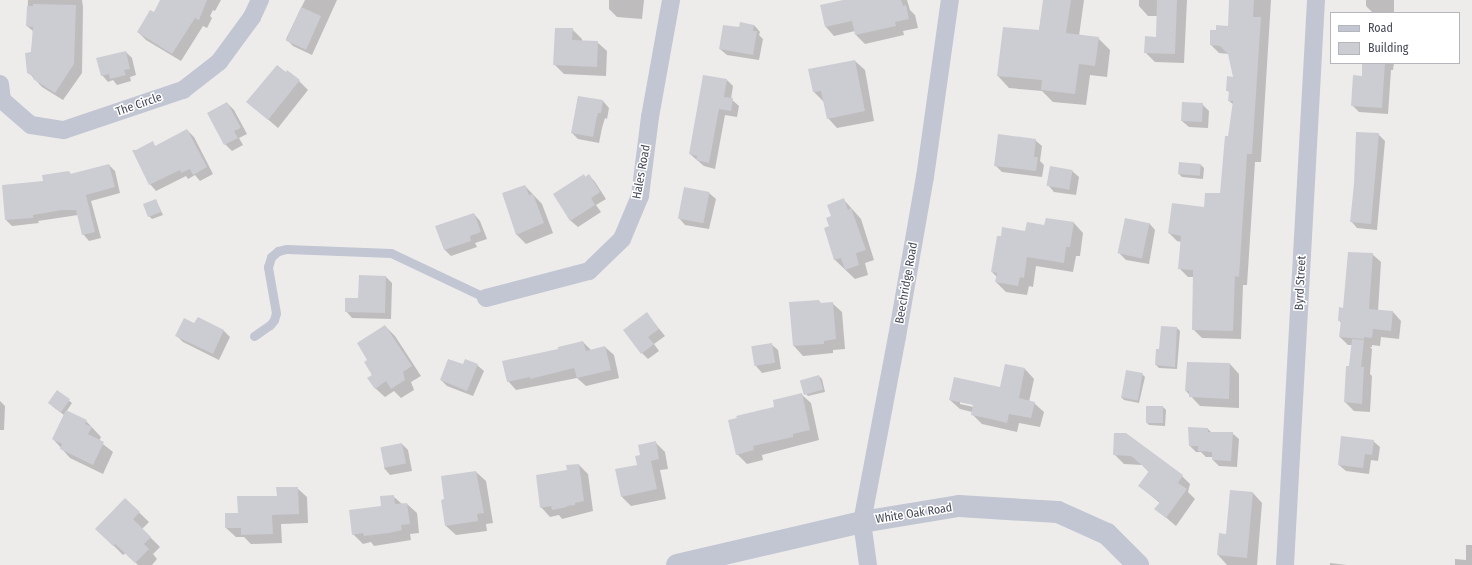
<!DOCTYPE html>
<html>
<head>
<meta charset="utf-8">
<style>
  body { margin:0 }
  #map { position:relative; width:1472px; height:565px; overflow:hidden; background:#eeeceb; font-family:"Fira Sans Condensed",sans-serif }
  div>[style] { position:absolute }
  .shadow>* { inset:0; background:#0003 }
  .building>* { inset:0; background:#ccccd3; transform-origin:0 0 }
  .service>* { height:9px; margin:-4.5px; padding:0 4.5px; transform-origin:4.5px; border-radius:4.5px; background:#c2c6d2 }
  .minor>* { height:18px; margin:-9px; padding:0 9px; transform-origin:9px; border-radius:9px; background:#c2c6d2 }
  .tertiary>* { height:22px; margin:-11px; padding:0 11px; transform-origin:11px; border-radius:11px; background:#c2c6d2 }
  span { translate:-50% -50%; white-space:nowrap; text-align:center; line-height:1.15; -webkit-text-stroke:3px #fff; paint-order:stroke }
  .street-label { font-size:12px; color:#454957 }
  .legend { position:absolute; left:1330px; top:12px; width:130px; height:52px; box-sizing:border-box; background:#fff; border:1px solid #b5b6bc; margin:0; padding:5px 7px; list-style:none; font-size:12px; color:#454957 }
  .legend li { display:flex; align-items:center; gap:8px; height:20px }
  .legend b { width:20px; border:1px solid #b5b6bc }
</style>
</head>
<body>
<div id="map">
  <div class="shadow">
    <div style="clip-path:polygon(28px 0,82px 0,83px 7px,82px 73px,63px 100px,42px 87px,28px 72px,34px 32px,27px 26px)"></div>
    <div style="clip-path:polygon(161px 0,221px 0,215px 11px,213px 10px,210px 16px,212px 18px,207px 28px,203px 26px,181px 61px,146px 40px,138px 32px,154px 14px)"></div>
    <div style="clip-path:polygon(305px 0,337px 0,312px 55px,293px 46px,286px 39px)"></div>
    <div style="clip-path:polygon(609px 0,644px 0,642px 19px,617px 17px,609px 9px)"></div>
    <div style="clip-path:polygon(846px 0,907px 0,910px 10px,915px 15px,918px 28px,903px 31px,904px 35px,865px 44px,856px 35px,855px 31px,834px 36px,826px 27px)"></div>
    <div style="clip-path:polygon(1044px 0,1084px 0,1079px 36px,1098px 38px,1110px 50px,1107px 77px,1090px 75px,1086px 105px,1053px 102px,1042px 91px,1009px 88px,998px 76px,1039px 31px)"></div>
    <div style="clip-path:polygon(1139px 0,1187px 0,1184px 63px,1155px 62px,1145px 52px,1157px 38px,1158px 16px,1148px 16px,1139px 6px)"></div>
    <div style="clip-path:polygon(1230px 0,1271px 0,1261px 162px,1255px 162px,1247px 285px,1243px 285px,1241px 339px,1202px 338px,1193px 329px,1194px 277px,1188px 277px,1179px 268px,1181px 242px,1177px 241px,1169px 233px,1205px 208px,1221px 195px,1234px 105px,1229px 101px,1230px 93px,1227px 90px,1234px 78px,1229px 54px,1219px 53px,1211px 45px,1229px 27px)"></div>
    <div style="clip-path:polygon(1366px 0,1394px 0,1394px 12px,1372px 12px,1366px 6px)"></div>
    <div style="clip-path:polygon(754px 25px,760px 32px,759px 35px,763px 39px,759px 60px,727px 55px,720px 49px,740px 29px)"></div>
    <div style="clip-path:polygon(572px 29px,582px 39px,582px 41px,597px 42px,607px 51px,606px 76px,564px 74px,554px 64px)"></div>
    <div style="clip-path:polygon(126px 52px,132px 58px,136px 75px,130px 77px,131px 81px,117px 85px,113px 80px,108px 82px,102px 75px)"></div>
    <div style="clip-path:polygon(855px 61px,865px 70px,874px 121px,837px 128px,828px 118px,824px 102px,814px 92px,810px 70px)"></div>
    <div style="clip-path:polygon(1363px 63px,1394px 63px,1393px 70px,1391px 70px,1388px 114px,1359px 112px,1352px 105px,1363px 77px)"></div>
    <div style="clip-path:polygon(286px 73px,299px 81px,308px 90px,278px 128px,248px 102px)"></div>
    <div style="clip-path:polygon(727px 80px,733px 86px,731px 99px,739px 106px,737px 117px,725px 115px,715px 169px,704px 166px,690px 154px)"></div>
    <div style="clip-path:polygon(578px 97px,603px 101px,609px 108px,607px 119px,605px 118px,602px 128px,599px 143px,578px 139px,572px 133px)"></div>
    <div style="clip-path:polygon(227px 103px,234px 110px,247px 134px,239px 138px,243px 145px,232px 151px,225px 144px,208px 113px)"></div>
    <div style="clip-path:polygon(1183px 103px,1202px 104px,1209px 111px,1208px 128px,1189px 127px,1182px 121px)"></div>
    <div style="clip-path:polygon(187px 130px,194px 137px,213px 174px,200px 181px,195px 175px,188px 179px,186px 176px,156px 191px,150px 184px,152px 143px,156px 147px)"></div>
    <div style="clip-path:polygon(1378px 134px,1385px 141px,1377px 230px,1357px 228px,1351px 221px)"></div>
    <div style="clip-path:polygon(1035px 140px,1042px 146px,1040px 161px,1044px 165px,1042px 177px,1002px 172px,995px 165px)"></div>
    <div style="clip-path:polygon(109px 165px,115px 171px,120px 193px,91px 201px,101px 238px,89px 241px,83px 234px,78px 215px,38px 221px,39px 223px,12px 226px,6px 220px,44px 182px,69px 172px,72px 175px)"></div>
    <div style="clip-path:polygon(1201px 165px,1204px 168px,1203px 179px,1182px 177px,1179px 174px)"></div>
    <div style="clip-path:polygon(1072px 171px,1079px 177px,1076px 195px,1054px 192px,1048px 185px)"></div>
    <div style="clip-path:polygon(584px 175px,586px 178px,589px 175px,595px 182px,606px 199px,596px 205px,601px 212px,578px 227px,571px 221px,554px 195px)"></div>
    <div style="clip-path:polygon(525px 186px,542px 204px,553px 233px,526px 244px,516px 234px)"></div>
    <div style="clip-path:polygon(709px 193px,716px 199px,709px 229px,685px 225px,679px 218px)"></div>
    <div style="clip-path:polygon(156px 200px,163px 215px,152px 219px,149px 216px)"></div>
    <div style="clip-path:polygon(844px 200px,861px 219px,874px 260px,865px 263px,868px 275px,855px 279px,834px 259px,830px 227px)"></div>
    <div style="clip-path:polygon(474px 214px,480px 221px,487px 239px,475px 243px,477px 247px,451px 256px,444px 249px)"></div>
    <div style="clip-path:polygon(1046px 219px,1074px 223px,1083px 233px,1080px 256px,1076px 256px,1073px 272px,1036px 266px,1033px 287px,1029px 286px,1027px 295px,1006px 292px,996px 282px,997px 277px,992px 272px,1026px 232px,1045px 226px)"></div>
    <div style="clip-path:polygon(1149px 223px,1155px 230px,1149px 264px,1126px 260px,1120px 254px)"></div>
    <div style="clip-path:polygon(1372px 254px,1381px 262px,1378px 311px,1393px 312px,1401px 321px,1399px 339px,1381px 337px,1380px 346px,1372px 345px,1372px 347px,1370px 347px,1372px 349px,1370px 374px,1372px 376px,1370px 412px,1354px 411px,1345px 402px,1352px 345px,1348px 345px,1340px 337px,1341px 323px,1339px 320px)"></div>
    <div style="clip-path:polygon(386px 277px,392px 283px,391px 319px,352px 318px,346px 311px)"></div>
    <div style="clip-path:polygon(819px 301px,822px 304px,832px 303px,842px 312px,845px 349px,833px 350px,833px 353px,803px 356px,794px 346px,790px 303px)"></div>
    <div style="clip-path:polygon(647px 314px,665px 336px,654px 344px,659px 351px,648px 359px,642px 353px)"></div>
    <div style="clip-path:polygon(198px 318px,224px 331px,230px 337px,219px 360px,183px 342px,177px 336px,195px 325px)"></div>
    <div style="clip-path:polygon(385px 326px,395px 336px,421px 376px,411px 382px,414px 390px,401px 398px,394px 391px,385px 397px,375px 388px,368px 360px)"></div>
    <div style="clip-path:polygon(1177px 328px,1180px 331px,1177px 369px,1159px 368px,1156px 365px,1160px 350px)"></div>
    <div style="clip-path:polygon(583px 342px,591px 350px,605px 347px,614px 355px,619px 378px,586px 386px,577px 378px,516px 390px,508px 381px,559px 349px)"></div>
    <div style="clip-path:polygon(771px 344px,778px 350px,781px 369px,762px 373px,756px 366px)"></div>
    <div style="clip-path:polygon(1230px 364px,1239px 374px,1239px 408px,1200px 406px,1186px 391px)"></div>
    <div style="clip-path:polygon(477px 365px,484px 371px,473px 396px,447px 386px,441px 380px,463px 366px)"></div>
    <div style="clip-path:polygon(evenodd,1025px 369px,1034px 379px,1029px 402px,1034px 403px,1044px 412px,1040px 427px,1019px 423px,1017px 432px,982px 424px,972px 414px,972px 412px,960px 409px,950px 400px,1001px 388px,1025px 369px,960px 401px,978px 406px,978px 408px,960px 404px,960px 401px)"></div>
    <div style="clip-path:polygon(1142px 374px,1145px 377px,1139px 403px,1124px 400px,1121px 397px)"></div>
    <div style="clip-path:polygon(819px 376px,822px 379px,825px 392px,808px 396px,805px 393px)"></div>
    <div style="clip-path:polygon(57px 391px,72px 403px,66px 412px,86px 421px,101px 437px,99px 441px,113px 452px,103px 474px,70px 458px,53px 439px,64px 415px,52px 406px)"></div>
    <div style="clip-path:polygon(801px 394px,811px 403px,819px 440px,762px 455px,763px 460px,747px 464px,737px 454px,776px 407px)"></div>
    <div style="clip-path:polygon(0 401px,5px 406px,4px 430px,0 430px)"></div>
    <div style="clip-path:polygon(1163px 407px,1166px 410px,1165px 426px,1149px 425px,1146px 422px)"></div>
    <div style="clip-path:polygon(1208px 429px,1212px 433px,1232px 433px,1239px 439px,1237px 467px,1219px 466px,1213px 460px,1213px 457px,1206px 457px,1201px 452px,1196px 452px,1190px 446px)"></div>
    <div style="clip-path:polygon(1115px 434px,1180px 474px,1190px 484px,1188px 492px,1195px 499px,1176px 526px,1156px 509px,1160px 503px,1139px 486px,1149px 472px,1142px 465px,1124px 464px,1114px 454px)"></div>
    <div style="clip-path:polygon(1373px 441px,1380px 447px,1378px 461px,1371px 460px,1369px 474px,1346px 471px,1339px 465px)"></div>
    <div style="clip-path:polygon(655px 442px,665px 452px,668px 469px,660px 470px,666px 499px,631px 506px,622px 497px,638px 466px,641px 456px)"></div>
    <div style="clip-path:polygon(402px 444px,408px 450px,412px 471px,390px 475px,384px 468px)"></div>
    <div style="clip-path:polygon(579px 465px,588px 474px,593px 511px,562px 519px,559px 515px,550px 517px,541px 507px,568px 471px)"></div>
    <div style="clip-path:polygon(476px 472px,486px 481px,493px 523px,486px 524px,487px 531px,456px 535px,446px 526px,445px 500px)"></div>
    <div style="clip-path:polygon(297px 488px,307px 497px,308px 523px,281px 524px,282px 543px,251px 544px,244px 537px,236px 537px,226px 528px,239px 514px)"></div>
    <div style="clip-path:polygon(1253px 493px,1262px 503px,1257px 565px,1227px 565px,1218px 555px,1220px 535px,1227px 535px)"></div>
    <div style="clip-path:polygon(393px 496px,402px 504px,407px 504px,417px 513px,419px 533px,410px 534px,411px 540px,399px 542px,374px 546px,371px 542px,363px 544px,353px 534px)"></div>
    <div style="clip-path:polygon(125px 499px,149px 522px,142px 529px,160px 547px,153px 554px,157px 559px,152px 565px,138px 565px,126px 553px,123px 555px,97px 529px)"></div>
    <div style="clip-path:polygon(1466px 545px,1472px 545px,1472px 565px,1455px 565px,1455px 559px,1466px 560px)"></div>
    <div style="clip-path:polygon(1330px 563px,1347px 565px,1330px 565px)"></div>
  </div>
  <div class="building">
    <div style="clip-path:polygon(160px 0,207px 0,199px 20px,195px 18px,172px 54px,137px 32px,150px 10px,154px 12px)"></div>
    <div style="clip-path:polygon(843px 0,901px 0,903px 6px,906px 5px,909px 19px,895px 22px,896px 26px,855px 35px,852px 21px,825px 27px,820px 5px)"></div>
    <div style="clip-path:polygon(1043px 0,1071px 0,1066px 33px,1099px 37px,1095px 66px,1079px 64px,1075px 94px,1041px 90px,1042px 80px,997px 76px,1003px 27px,1039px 30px)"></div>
    <div style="clip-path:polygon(1157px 0,1177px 0,1175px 54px,1144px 53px,1145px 36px,1156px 37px)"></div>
    <div style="clip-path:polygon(1229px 0,1254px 0,1253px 17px,1261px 17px,1252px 154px,1247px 154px,1239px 277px,1235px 276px,1233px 331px,1192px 330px,1193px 270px,1178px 269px,1181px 236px,1168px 233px,1172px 203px,1204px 207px,1205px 193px,1220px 193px,1225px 136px,1228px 136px,1233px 101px,1228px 101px,1229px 91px,1226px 91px,1227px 76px,1233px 77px,1228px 54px,1220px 46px,1210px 45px,1210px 30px,1216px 30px,1216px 25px,1228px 26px)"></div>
    <div style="clip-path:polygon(33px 4px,76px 5px,74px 64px,55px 93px,33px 79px,34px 77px,27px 73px,25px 53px,31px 52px,33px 27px,26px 26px,27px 6px,33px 6px)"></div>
    <div style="left:301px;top:7px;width:22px;height:37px;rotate:24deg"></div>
    <div style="clip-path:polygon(740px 22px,754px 25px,753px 31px,757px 31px,753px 55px,719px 49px,723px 25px,739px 27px)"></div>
    <div style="clip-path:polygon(555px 28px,573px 28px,572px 40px,598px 41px,597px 67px,553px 65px)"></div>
    <div style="clip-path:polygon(126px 51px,130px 69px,124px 70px,126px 75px,110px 79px,109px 74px,101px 76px,96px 58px)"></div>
    <div style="clip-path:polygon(855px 60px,865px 111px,827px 119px,821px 91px,813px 92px,808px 69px)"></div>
    <div style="clip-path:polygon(1362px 63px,1385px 63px,1382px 108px,1351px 106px,1353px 75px,1362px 76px)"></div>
    <div style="clip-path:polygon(277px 65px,286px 72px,287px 70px,300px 80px,268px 120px,246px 102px)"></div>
    <div style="clip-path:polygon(703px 75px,727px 79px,724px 97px,733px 98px,731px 111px,719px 109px,709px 163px,696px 160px,697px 156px,689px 154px)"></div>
    <div style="clip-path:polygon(578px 96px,603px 100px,601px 113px,598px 113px,596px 121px,593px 137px,571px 133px)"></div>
    <div style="clip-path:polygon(227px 102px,241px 128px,234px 131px,238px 138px,224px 145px,207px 113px)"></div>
    <div style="left:1182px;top:102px;width:21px;height:19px;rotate:3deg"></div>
    <div style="clip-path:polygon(187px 129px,207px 167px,193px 175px,190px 169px,181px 173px,180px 170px,149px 185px,132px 150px,136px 150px,153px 141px,155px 146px)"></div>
    <div style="clip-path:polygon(1356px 132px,1379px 133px,1371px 224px,1350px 222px,1354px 184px)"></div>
    <div style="clip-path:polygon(998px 134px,1036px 139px,1034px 157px,1038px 157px,1036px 171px,994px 166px)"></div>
    <div style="left:1179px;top:162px;width:22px;height:12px;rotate:5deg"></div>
    <div style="clip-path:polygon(109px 164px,115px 187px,86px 195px,95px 232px,82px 235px,76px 210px,62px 210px,33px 215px,33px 218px,5px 220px,2px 185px,43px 181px,42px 175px,69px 171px,70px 174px)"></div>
    <div style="left:1050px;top:166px;width:23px;height:20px;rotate:10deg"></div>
    <div style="clip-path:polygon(584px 174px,585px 177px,589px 174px,600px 192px,591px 198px,595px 205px,570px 221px,553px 194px)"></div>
    <div style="clip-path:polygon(525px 185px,529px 195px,533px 194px,544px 223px,516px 235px,502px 193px)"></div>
    <div style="left:684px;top:187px;width:26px;height:32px;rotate:11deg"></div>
    <div style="clip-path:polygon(844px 198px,848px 210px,851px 208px,866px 250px,856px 253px,859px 265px,845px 270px,841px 258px,834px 260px,824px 228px,829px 226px,826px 218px,831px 216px,827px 205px)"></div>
    <div style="left:156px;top:199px;width:14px;height:14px;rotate:69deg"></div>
    <div style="clip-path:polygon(474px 213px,481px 232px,470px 236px,471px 241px,444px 250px,435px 226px)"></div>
    <div style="clip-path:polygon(1046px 218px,1074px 222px,1070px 247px,1066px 247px,1064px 263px,1027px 257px,1024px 278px,1020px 277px,1018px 286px,995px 282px,997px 273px,991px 272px,997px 236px,1001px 236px,1002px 227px,1025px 231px,1027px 222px,1044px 225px)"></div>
    <div style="left:1125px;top:218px;width:25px;height:36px;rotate:12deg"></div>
    <div style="clip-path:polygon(1348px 252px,1373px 253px,1369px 309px,1393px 311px,1391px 331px,1373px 329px,1372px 338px,1364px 337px,1364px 339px,1339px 337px,1341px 321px,1338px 321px,1339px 307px,1343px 308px)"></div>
    <div style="clip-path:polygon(359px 275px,386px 276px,385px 313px,345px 312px,345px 298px,358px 298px)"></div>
    <div style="clip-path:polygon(819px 300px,820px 303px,833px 302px,836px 339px,824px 341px,824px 344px,793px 346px,789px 302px)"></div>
    <div style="clip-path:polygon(647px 312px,659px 329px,648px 337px,654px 344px,641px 354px,623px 330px)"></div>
    <div style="clip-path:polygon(198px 317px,224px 330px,213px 354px,175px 336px,184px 318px,194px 323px)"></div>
    <div style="clip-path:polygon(385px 325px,412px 366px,403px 372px,405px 380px,391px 389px,386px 381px,375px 389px,367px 378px,372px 375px,364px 362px,367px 360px,357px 343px)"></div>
    <div style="clip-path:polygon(1161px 326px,1177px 327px,1175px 367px,1155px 365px,1156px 349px,1159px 349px)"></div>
    <div style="clip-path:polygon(1352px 339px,1364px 340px,1361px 367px,1364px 367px,1362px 404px,1344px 402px,1346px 366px,1349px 366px)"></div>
    <div style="clip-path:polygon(583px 341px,586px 351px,605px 346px,611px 370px,577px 378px,574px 368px,530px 379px,530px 377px,507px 382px,502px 361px,558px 349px,558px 347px)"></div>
    <div style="left:772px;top:343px;width:20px;height:21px;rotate:81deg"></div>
    <div style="clip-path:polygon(448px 359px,463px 364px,465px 359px,478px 364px,467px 391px,440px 380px)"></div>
    <div style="clip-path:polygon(1187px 362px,1230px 363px,1229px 399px,1189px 397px,1189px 391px,1185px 391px)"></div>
    <div style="clip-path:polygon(1005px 364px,1025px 368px,1019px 398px,1035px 402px,1031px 418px,1009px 414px,1007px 423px,991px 419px,971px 415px,973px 405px,949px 400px,954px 377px,1000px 387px)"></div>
    <div style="left:1126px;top:370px;width:17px;height:28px;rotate:10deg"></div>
    <div style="left:819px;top:375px;width:15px;height:20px;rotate:74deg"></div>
    <div style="left:57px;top:390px;width:16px;height:16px;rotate:35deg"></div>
    <div style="clip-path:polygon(802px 393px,810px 430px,793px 434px,793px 437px,753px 446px,754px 450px,736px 455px,728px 420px,737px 418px,736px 416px,774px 407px,773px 400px)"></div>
    <div style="left:1146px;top:406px;width:17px;height:17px"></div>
    <div style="clip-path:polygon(66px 410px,87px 420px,85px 424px,92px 427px,88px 434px,104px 442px,93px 465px,60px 449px,62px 444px,52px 439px)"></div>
    <div style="clip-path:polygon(1188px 427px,1208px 428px,1208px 432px,1233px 432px,1231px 461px,1212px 460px,1212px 452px,1198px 451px,1198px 446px,1189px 446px)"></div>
    <div style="clip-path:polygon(1114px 433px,1126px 433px,1183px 475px,1178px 483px,1187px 489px,1166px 518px,1154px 509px,1160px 502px,1138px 486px,1149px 471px,1131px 456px,1113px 455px)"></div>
    <div style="clip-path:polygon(1341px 436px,1374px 440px,1372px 455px,1365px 454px,1363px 468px,1338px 465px)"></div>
    <div style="clip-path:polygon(656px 441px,659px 459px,651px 461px,657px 489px,621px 497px,615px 469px,637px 465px,635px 456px,640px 455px,638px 445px)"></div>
    <div style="left:402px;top:443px;width:21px;height:22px;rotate:79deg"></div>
    <div style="clip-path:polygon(579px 464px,584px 501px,575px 503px,575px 505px,567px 506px,567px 507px,552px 510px,551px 506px,540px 508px,536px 475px,567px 470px,566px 465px)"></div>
    <div style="clip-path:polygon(476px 471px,484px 513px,477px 514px,478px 521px,445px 526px,441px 500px,444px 499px,441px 476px)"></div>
    <div style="clip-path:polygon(276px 487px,298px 487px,299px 514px,272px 515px,273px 534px,241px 535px,241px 528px,225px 528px,225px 513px,238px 513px,237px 496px,277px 496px)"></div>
    <div style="clip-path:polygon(1230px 490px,1253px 492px,1247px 558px,1217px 555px,1219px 533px,1226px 534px)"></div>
    <div style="clip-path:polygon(394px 495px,395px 504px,407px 503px,410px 524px,401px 525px,402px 530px,389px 533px,364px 536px,363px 533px,352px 535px,349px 510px,381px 506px,380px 496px)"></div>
    <div style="clip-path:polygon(125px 498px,140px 512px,133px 519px,151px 537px,144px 544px,149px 549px,135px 563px,115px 544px,113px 546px,95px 529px)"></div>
  </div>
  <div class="service">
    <div style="left:254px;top:336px;width:19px;rotate:-35deg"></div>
    <div style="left:270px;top:325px;width:6px;rotate:-51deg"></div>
    <div style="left:274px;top:320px;width:7px;rotate:-74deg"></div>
    <div style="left:276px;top:313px;width:47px;rotate:-99.9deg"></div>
    <div style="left:268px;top:267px;width:10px;rotate:-73deg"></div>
    <div style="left:271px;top:257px;width:9px;rotate:-41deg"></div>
    <div style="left:278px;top:251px;width:9px;rotate:-13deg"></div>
    <div style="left:287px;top:249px;width:104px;rotate:2.2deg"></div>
    <div style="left:391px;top:253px;width:105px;rotate:25.3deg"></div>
  </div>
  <div class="minor">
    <div style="left:0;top:84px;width:16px;rotate:83deg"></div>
    <div style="left:2px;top:100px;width:38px;rotate:41deg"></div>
    <div style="left:31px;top:125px;width:33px;rotate:9deg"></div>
    <div style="left:64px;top:130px;width:126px;rotate:-18.6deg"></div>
    <div style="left:183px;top:90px;width:46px;rotate:-37.9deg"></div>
    <div style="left:219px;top:62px;width:56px;rotate:-53.7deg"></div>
    <div style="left:252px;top:17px;width:19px;rotate:-65deg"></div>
    <div style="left:486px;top:298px;width:106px;rotate:-14.7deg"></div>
    <div style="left:589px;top:271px;width:46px;rotate:-44.1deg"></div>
    <div style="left:622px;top:239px;width:47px;rotate:-67.3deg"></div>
    <div style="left:640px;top:196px;width:80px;rotate:-82.8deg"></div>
    <div style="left:650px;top:117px;width:119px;rotate:-79.8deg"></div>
    <div style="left:868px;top:565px;width:43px;rotate:-97.9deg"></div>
    <div style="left:862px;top:522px;width:188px;rotate:-79.3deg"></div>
    <div style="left:897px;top:337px;width:162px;rotate:-80.1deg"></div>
    <div style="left:925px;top:177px;width:179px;rotate:-82deg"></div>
    <div style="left:1285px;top:565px;width:566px;rotate:-86.86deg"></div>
  </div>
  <div class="tertiary">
    <div style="left:677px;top:565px;width:190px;rotate:-13.1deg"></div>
    <div style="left:862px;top:522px;width:98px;rotate:-9.4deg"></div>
    <div style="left:959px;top:506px;width:99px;rotate:3.5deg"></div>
    <div style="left:1058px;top:512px;width:54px;rotate:24.2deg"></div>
    <div style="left:1107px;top:534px;width:44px;rotate:45deg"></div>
  </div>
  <div class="street-label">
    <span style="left:139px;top:105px;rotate:-19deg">The Circle</span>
    <span style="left:642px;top:172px;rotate:-80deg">Hales Road</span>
    <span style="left:907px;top:283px;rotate:-80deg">Beechridge Road</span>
    <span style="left:1301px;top:283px;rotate:-87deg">Byrd Street</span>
    <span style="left:914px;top:514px;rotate:-9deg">White Oak Road</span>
  </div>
  <ul class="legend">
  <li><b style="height:5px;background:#c2c6d2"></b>Road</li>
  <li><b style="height:11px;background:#ccccd3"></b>Building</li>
  </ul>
</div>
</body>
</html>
